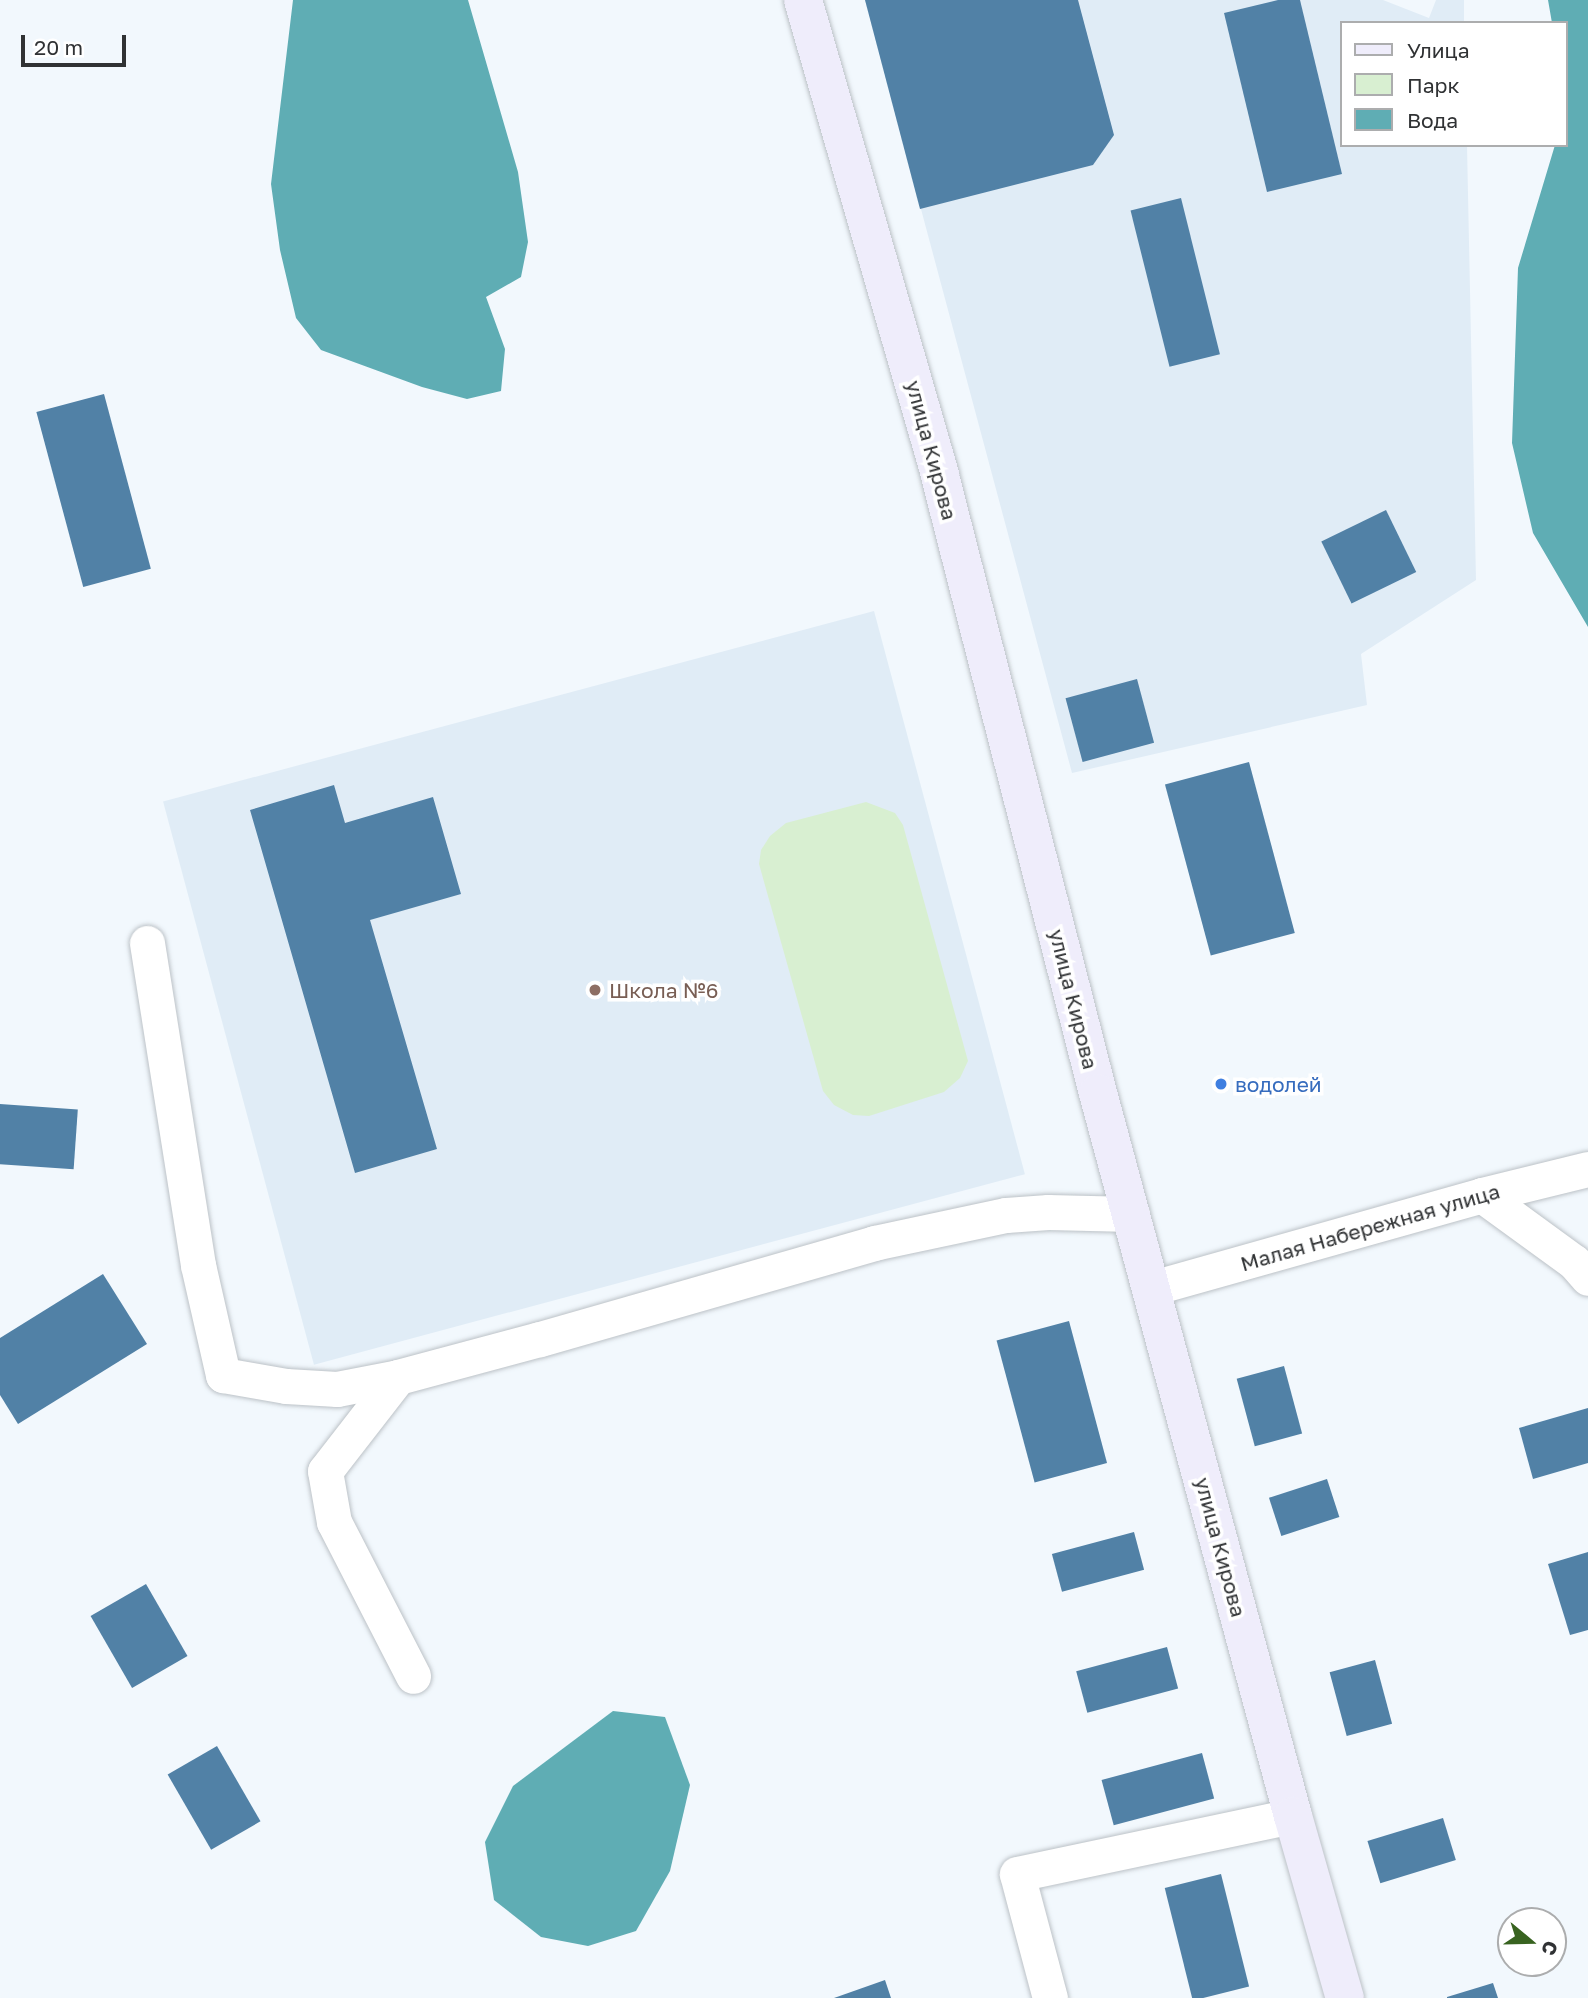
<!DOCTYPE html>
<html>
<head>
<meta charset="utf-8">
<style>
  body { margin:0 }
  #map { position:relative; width:1588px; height:1998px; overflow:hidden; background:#f2f8fd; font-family:"Golos Text",sans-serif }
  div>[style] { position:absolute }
  .built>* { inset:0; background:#e0ecf6; transform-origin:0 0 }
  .green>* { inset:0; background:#d8efd1 }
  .water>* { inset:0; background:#5fadb4 }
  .building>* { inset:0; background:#5181a6; transform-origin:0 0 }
  .roads { filter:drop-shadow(0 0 2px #bcc2c7) drop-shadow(0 0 2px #bcc2c7) }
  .street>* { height:35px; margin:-17.5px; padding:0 17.5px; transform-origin:17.5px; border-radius:17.5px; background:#fff }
  .secondary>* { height:38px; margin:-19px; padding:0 19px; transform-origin:19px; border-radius:19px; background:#efedfb }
  .dots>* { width:19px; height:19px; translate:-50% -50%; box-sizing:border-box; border:4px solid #fff; border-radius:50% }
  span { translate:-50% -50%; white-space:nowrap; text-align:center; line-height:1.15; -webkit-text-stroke:7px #fff; paint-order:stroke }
  .street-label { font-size:21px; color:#303234 }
  .education-label { font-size:21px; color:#785e54 }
  .left { translate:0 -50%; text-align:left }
  .shop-label { font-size:21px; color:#366cbe }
  .legend { position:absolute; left:1340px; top:21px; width:228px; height:126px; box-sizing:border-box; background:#fff; border:2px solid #acadae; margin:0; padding:9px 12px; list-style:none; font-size:21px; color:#303234 }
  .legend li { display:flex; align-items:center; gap:14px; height:35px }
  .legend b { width:35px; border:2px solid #acadae }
  .north { position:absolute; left:1497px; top:1907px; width:70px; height:70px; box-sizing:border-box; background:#fff; border:2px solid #acadae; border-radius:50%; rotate:109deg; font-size:19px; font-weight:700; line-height:28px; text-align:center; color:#303234 }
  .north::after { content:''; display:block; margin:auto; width:24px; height:32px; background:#386320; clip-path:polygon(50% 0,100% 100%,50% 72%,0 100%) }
  .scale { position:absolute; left:21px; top:35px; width:105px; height:32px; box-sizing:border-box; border:4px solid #303234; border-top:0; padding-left:9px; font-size:21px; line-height:24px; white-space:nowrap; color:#303234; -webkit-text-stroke:5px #fff; paint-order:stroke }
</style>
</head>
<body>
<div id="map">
  <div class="built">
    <div style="clip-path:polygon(865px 0,1383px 0,1429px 18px,1436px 0,1464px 0,1464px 23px,1341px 23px,1341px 145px,1467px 145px,1476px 580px,1361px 654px,1367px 705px,1072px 773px)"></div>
    <div style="left:874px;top:611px;width:583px;height:736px;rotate:75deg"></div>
  </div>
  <div class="green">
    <div style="clip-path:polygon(866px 802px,895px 813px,903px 825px,968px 1061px,960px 1078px,944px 1092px,869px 1116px,853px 1115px,834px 1105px,823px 1091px,759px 864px,761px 850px,770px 836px,786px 823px)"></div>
  </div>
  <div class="water">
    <div style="clip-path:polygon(293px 0,468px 0,518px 172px,528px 242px,521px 277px,486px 297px,505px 349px,501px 391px,467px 399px,422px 387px,321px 350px,296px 318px,280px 250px,271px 184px)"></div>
    <div style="clip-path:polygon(1548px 0,1588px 0,1588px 627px,1533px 533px,1512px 443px,1518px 268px,1555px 145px,1565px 145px,1565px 23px,1552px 23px)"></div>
    <div style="clip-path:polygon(613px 1711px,665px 1717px,690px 1785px,670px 1871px,636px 1931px,588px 1946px,541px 1937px,494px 1900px,485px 1842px,513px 1786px)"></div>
  </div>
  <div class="building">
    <div style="clip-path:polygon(865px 0,1078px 0,1114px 135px,1093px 165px,920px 209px)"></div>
    <div style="clip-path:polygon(1278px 0,1300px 0,1342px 174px,1267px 192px,1224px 13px)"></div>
    <div style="left:1181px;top:198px;width:161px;height:52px;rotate:76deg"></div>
    <div style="left:104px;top:394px;width:181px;height:70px;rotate:75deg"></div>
    <div style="left:1386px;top:510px;width:69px;height:72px;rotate:64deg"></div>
    <div style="left:1137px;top:679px;width:66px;height:74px;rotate:75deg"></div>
    <div style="left:1249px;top:762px;width:177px;height:87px;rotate:75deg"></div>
    <div style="clip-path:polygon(334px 785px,345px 823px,433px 797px,461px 894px,370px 920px,437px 1149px,355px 1173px,250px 810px)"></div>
    <div style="left:0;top:1104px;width:78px;height:60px;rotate:4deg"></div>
    <div style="clip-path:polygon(103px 1274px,147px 1344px,18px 1424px,0 1395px,0 1338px)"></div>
    <div style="left:1069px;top:1321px;width:147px;height:75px;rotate:75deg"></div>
    <div style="left:1284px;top:1366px;width:70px;height:49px;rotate:75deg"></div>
    <div style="clip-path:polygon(1588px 1408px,1588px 1463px,1533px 1479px,1519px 1428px)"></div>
    <div style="left:1327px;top:1479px;width:40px;height:61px;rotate:72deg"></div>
    <div style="left:1134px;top:1532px;width:39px;height:85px;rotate:75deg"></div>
    <div style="clip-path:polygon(1588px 1552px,1588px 1630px,1570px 1635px,1548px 1564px)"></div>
    <div style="left:146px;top:1584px;width:83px;height:64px;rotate:60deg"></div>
    <div style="left:1167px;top:1647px;width:43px;height:94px;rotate:75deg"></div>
    <div style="left:1375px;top:1660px;width:66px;height:47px;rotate:75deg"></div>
    <div style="left:217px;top:1746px;width:87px;height:57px;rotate:60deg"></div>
    <div style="left:1202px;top:1753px;width:47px;height:104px;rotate:75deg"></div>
    <div style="left:1443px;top:1818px;width:44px;height:79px;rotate:73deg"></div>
    <div style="left:1221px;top:1874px;width:116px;height:58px;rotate:76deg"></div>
    <div style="clip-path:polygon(885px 1980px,891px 1998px,834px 1998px)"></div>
    <div style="clip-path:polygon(1493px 1983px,1498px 1998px,1447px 1998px,1447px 1997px)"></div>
  </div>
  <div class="roads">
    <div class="street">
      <div style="left:147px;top:943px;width:326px;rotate:81deg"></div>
      <div style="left:198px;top:1265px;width:113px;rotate:77.2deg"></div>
      <div style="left:223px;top:1375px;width:64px;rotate:9.9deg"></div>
      <div style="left:286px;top:1386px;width:51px;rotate:3.4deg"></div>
      <div style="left:337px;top:1389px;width:62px;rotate:-11.1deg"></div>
      <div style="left:398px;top:1377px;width:147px;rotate:-15deg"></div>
      <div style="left:540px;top:1339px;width:348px;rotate:-16deg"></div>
      <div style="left:874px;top:1243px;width:135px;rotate:-12deg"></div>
      <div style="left:1006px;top:1215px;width:42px;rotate:-4.1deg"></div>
      <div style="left:1048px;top:1212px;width:84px;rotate:1.4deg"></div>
      <div style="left:1482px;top:1195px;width:114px;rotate:36.1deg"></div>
      <div style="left:1574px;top:1262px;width:21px;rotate:49deg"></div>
      <div style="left:1152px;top:1288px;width:343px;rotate:-15.7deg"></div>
      <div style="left:1482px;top:1195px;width:109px;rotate:-13.8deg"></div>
      <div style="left:398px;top:1377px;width:119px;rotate:127.8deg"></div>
      <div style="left:325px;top:1471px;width:52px;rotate:80deg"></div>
      <div style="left:334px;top:1522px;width:173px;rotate:62.8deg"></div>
      <div style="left:1050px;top:1998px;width:128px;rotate:-104.9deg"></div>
      <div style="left:1017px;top:1874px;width:282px;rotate:-11.9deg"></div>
    </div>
    <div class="secondary">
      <div style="left:803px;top:0;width:495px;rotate:73.9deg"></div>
      <div style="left:940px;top:476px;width:637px;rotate:75.64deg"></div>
      <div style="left:1098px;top:1093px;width:749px;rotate:74.91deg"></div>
      <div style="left:1293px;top:1816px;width:189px;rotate:74.1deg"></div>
    </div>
  </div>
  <div class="dots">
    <div style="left:595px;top:990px;background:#8d6e63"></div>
    <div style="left:1221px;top:1084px;background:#3f7fe0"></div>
  </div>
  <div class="street-label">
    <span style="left:932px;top:450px;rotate:75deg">улица Кирова</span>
    <span style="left:1074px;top:999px;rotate:76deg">улица Кирова</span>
    <span style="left:1370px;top:1227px;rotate:-16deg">Малая Набережная улица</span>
    <span style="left:1221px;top:1547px;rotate:75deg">улица Кирова</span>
  </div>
  <div class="education-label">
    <span class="left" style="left:609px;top:990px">Школа №6</span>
  </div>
  <div class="shop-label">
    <span class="left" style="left:1235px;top:1084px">водолей</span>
  </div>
  <ul class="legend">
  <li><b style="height:9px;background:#efedfb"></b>Улица</li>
  <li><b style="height:19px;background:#d8efd1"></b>Парк</li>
  <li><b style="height:19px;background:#5fadb4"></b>Вода</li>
  </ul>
  <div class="north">С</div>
  <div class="scale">20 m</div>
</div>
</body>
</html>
